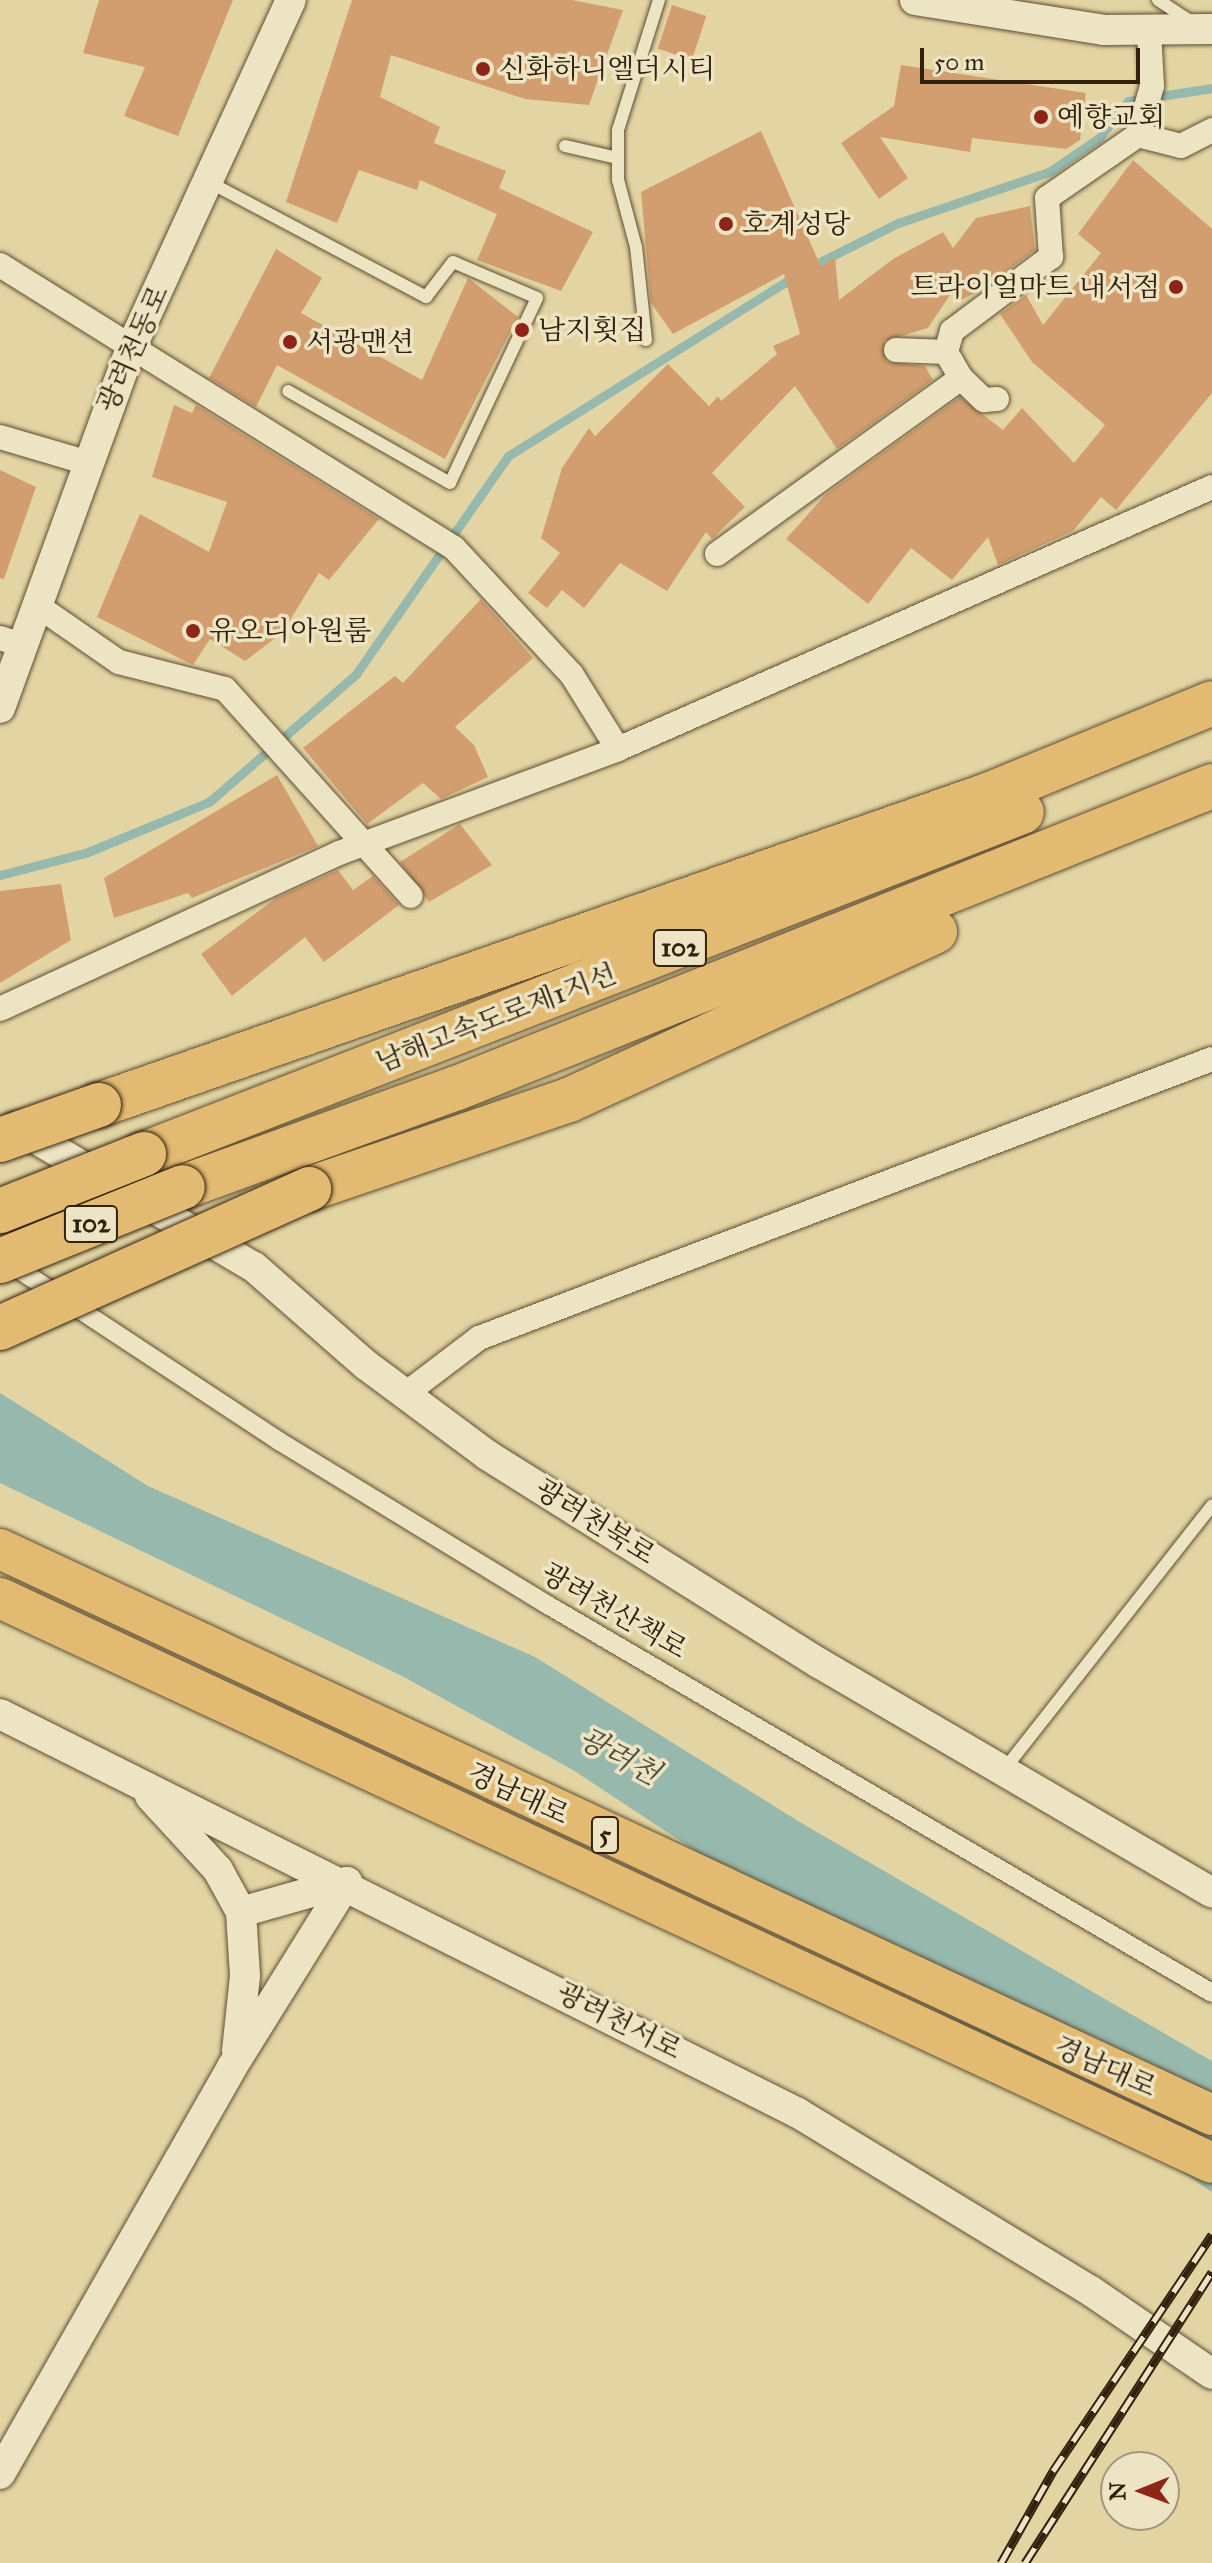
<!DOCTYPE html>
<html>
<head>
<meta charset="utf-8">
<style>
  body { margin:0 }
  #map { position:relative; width:1212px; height:2563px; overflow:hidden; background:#e3d5a3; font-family:"IM FELL Great Primer","Noto Serif KR",serif }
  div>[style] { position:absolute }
  .water>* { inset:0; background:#96b8ad }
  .stream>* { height:9px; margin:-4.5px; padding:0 4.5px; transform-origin:4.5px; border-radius:4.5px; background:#96b8ad }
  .building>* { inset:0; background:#d29e6f; transform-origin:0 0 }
  .roads { filter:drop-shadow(0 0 2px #5f4e33) drop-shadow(0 0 2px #5f4e33) }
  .service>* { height:12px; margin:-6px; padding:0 6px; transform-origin:6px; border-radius:6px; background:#ede4c3 }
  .pedestrian>* { height:18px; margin:-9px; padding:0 9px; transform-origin:9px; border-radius:9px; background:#ede4c3 }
  .minor>* { height:24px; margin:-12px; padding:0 12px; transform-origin:12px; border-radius:12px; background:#ede4c3 }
  .tertiary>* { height:30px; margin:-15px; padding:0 15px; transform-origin:15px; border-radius:15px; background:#ede4c3 }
  .trunk>* { height:40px; margin:-20px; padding:0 20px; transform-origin:20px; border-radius:20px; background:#e2ba72 }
  .motorway>* { height:44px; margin:-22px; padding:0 22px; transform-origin:22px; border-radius:22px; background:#e2ba72 }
  .rail>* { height:9px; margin-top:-4.5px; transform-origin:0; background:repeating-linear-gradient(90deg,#ede4c3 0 18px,#33210e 0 36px); box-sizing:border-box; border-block:2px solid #33210e }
  .bridges { filter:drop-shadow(0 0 2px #33210e) drop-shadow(0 0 2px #33210e) }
  .motorway-bridge>* { height:44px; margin:-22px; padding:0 22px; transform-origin:22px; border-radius:22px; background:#e2ba72 }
  .dots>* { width:22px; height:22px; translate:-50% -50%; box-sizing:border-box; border:4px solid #ede4c3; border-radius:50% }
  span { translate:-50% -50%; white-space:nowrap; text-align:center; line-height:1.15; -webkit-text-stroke:7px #ede4c3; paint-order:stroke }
  .shield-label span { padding:2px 6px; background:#ede4c3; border:2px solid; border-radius:6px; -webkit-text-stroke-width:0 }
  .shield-label { font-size:26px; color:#33210e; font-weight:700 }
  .poi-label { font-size:28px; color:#33210e }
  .left { translate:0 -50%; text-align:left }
  .right { translate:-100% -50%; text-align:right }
  .street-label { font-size:28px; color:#33210e }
  .water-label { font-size:30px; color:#514e3e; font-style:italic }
  .north { position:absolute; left:1100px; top:2451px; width:80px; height:80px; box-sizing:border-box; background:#ede4c3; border:2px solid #a3967b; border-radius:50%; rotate:269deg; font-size:22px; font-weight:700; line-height:32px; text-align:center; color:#33210e }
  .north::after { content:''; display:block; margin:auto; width:28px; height:36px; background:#8f2418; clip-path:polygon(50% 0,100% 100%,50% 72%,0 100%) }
  .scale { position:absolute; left:920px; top:48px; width:220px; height:36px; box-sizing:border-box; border:4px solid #33210e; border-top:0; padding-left:10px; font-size:24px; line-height:28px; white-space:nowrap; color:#33210e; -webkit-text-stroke:6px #ede4c3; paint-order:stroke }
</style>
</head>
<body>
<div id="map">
  <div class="water">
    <div style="clip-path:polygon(0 1393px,148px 1486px,535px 1657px,803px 1824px,1212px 2061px,1212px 2192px,573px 1770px,402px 1676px,0 1483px)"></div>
  </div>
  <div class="stream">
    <div style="left:808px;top:268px;width:101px;rotate:-26.6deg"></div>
    <div style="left:898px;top:223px;width:159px;rotate:-18.7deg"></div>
    <div style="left:1049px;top:172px;width:60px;rotate:-34.2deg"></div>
    <div style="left:1099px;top:138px;width:47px;rotate:-51.9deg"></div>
    <div style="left:1128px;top:101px;width:85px;rotate:-8.8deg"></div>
    <div style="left:0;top:875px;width:91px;rotate:-14.6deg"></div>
    <div style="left:88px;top:852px;width:131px;rotate:-22.5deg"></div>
    <div style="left:209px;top:802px;width:195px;rotate:-41deg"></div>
    <div style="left:356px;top:674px;width:266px;rotate:-55.1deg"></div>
    <div style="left:508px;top:456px;width:340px;rotate:-32.1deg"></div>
  </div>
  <div class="building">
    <div style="clip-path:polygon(99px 0,233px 0,178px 136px,124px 116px,145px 67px,83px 53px)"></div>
    <div style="clip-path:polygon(352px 0,572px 0,623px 10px,589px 105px,525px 99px,391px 55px,380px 97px,440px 127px,434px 143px,506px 171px,499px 188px,593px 232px,561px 291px,477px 260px,497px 214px,420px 180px,417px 190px,359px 170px,337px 223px,286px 202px)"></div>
    <div style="left:672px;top:5px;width:36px;height:46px;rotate:18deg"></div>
    <div style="clip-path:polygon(901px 65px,1086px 93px,1080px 140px,1066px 149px,972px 138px,970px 152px,880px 137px,908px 178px,879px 199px,841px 143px,894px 106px)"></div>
    <div style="clip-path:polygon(761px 131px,821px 267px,835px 257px,839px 300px,893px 259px,943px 232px,953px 248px,976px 218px,1030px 206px,1035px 250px,983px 289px,961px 300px,952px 292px,928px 328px,884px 341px,887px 362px,925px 366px,933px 380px,837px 449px,795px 386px,712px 473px,745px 507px,712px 539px,706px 532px,667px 591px,620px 563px,584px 608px,562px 590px,547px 608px,528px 593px,560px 553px,541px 538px,562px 468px,589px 428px,595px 436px,668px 364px,709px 406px,718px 396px,721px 401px,777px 354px,773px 346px,800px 334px,784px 274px,673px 334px,651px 303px,641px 192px)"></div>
    <div style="clip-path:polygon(1133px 160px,1212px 229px,1212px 393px,1116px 510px,1101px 497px,1073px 531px,998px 565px,988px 537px,952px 580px,911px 548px,868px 604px,786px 539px,826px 494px,960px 397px,1003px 430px,1022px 408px,1074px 463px,1105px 425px,1032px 362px,1000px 314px,1026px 295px,1043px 325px,1101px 253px,1078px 234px)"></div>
    <div style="clip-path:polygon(276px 249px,322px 278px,301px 313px,422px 380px,468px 278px,518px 317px,445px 459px,277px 365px,256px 407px,209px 378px)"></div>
    <div style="clip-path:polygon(174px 405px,192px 413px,196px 405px,379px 519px,329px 580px,319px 573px,282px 633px,245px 661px,210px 639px,193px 665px,97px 617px,140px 514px,209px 552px,227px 502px,152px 477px)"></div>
    <div style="clip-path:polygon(0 470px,36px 487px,4px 579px,0 578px)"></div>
    <div style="clip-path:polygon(481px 599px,533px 658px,455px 727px,474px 745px,488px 777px,441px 799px,423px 783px,367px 824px,303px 748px,395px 676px,403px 683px)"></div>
    <div style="clip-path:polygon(277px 775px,318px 846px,192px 898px,188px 893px,114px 918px,104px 878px)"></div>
    <div style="clip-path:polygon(460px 824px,492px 865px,429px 902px,400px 862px)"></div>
    <div style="clip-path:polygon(338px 870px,353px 890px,373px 876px,399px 905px,324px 962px,305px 937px,232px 996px,201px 954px,276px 898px)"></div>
    <div style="clip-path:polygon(61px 884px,71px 940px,0 983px,0 891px)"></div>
  </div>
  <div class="roads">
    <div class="service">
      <div style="left:1158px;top:0;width:42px;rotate:33.3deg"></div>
      <div style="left:565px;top:146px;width:54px;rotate:12.8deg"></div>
      <div style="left:209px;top:182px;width:246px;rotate:27.9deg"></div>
      <div style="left:426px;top:297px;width:44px;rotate:-52.4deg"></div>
      <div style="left:453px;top:262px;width:91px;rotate:23.2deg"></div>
      <div style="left:537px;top:298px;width:204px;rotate:115.2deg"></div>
      <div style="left:450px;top:483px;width:186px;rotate:-150.4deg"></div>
      <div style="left:646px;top:340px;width:94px;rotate:-96.1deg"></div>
      <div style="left:636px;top:247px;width:69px;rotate:-105deg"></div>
      <div style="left:618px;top:180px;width:50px;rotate:-90deg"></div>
      <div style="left:618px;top:130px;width:136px;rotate:-72.5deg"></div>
      <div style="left:1003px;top:1771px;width:338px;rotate:-51.8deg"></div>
    </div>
    <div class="pedestrian">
      <div style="left:6px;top:1261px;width:327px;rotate:33.4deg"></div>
      <div style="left:279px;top:1441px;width:313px;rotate:31.4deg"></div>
      <div style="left:546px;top:1604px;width:771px;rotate:30.29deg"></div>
    </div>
    <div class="minor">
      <div style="left:1138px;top:135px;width:44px;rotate:14.3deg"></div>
      <div style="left:1181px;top:146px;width:35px;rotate:-27deg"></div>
      <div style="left:0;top:265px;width:535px;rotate:31.94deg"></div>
      <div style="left:454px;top:548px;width:173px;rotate:47.1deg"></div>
      <div style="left:572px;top:675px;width:87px;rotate:58.1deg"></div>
      <div style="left:896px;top:350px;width:50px;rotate:2.3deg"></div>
      <div style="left:961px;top:378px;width:32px;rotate:44deg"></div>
      <div style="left:984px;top:400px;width:13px;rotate:-4deg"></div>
      <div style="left:0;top:437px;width:89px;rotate:16.4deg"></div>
      <div style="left:717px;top:554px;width:301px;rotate:-35.8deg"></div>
      <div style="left:961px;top:378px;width:30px;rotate:-120deg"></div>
      <div style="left:946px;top:352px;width:22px;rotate:-74deg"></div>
      <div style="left:952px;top:331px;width:124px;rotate:-36.8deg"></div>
      <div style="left:1051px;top:257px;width:59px;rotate:-93.9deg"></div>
      <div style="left:1047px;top:198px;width:111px;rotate:-34.7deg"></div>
      <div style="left:1138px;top:135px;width:51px;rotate:-74.1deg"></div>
      <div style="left:1152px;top:86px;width:55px;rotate:-93.1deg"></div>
      <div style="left:38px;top:606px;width:98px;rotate:34.7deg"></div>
      <div style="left:119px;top:662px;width:109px;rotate:14.3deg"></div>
      <div style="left:225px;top:689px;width:278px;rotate:48.1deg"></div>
      <div style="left:0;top:638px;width:26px;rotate:18deg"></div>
      <div style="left:0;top:1009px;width:373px;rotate:-24.7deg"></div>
      <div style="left:339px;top:853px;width:298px;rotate:-20.4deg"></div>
      <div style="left:618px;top:749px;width:649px;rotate:-23.8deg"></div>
      <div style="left:404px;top:1395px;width:94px;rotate:-37.2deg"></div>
      <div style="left:479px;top:1338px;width:784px;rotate:-20.84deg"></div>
    </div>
    <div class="tertiary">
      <div style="left:915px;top:0;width:191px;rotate:9deg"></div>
      <div style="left:1104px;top:30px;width:108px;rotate:-0.5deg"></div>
      <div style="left:0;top:708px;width:381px;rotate:-70deg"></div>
      <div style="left:130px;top:350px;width:385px;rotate:-65.3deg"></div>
      <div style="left:16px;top:1127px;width:276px;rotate:30.5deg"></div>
      <div style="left:254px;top:1267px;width:149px;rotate:41.2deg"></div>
      <div style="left:366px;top:1365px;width:151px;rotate:36.6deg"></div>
      <div style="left:487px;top:1455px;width:392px;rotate:32.1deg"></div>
      <div style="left:819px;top:1663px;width:455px;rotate:30.3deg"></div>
      <div style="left:0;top:1714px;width:892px;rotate:26.57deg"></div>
      <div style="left:798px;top:2113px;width:343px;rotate:31.3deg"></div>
      <div style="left:1091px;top:2291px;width:147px;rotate:34.4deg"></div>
      <div style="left:150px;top:1796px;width:100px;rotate:47.4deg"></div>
      <div style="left:218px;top:1870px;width:48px;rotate:61.3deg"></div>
      <div style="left:241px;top:1912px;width:64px;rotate:86.4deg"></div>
      <div style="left:245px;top:1976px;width:75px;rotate:96.1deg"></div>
      <div style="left:241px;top:1912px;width:110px;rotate:-15.8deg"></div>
      <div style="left:0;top:2474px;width:468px;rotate:-60.3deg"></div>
      <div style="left:232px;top:2067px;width:218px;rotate:-58.1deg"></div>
    </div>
    <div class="trunk">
      <div style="left:0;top:1549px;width:1338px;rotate:25.03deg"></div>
      <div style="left:0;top:1598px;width:1337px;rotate:24.99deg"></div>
    </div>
    <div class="motorway">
      <div style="left:99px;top:1105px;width:941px;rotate:-19.22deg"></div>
      <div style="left:988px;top:795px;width:242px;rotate:-22.3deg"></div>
      <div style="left:144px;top:1154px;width:942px;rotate:-21.28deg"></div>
      <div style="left:183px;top:1187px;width:291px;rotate:-19.9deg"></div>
      <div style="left:457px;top:1088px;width:813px;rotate:-21.8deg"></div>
      <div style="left:309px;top:1189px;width:275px;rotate:-18.9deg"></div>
      <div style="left:569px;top:1100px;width:403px;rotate:-24.7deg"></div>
    </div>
  </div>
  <div class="rail">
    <div style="left:1001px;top:2563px;width:106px;rotate:-60.5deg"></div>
    <div style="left:1053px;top:2471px;width:285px;rotate:-56.1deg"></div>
    <div style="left:1025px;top:2563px;width:346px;rotate:-57.3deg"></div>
  </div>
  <div class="bridges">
    <div class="motorway-bridge">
      <div style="left:0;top:1140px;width:105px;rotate:-19.5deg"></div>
      <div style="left:0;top:1211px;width:155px;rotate:-21.6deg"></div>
      <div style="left:0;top:1261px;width:197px;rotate:-22deg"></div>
      <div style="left:0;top:1328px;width:339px;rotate:-24.2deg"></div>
    </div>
  </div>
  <div class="dots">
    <div style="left:483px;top:69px;background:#8f2418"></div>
    <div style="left:1041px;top:117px;background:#8f2418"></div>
    <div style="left:726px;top:224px;background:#8f2418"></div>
    <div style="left:1176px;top:287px;background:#8f2418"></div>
    <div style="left:522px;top:330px;background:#8f2418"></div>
    <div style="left:290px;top:342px;background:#8f2418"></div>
    <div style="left:193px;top:631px;background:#8f2418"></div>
  </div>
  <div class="shield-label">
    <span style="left:680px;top:948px">102</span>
    <span style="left:91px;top:1224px">102</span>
    <span style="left:605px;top:1835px">5</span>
  </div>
  <div class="poi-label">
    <span class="left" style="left:499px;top:69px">신화하니엘더시티</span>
    <span class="left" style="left:1057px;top:117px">예향교회</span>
    <span class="left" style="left:742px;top:224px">호계성당</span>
    <span class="right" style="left:1160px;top:287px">트라이얼마트 내서점</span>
    <span class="left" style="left:538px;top:330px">남지횟집</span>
    <span class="left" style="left:306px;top:342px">서광맨션</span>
    <span class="left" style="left:209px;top:631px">유오디아원룸</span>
  </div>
  <div class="street-label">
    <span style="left:133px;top:349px;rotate:-66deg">광려천동로</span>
    <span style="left:496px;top:1018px;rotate:-21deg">남해고속도로제1지선</span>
    <span style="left:595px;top:1522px;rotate:32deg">광려천북로</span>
    <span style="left:614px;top:1611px;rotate:30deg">광려천산책로</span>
    <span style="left:518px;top:1794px;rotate:25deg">경남대로</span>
    <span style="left:619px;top:2021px;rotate:27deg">광려천서로</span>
    <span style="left:1105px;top:2067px;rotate:24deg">경남대로</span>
  </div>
  <div class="water-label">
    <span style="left:619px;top:1756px;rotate:28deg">광려천</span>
  </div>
  <div class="north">N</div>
  <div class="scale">50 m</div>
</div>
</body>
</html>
